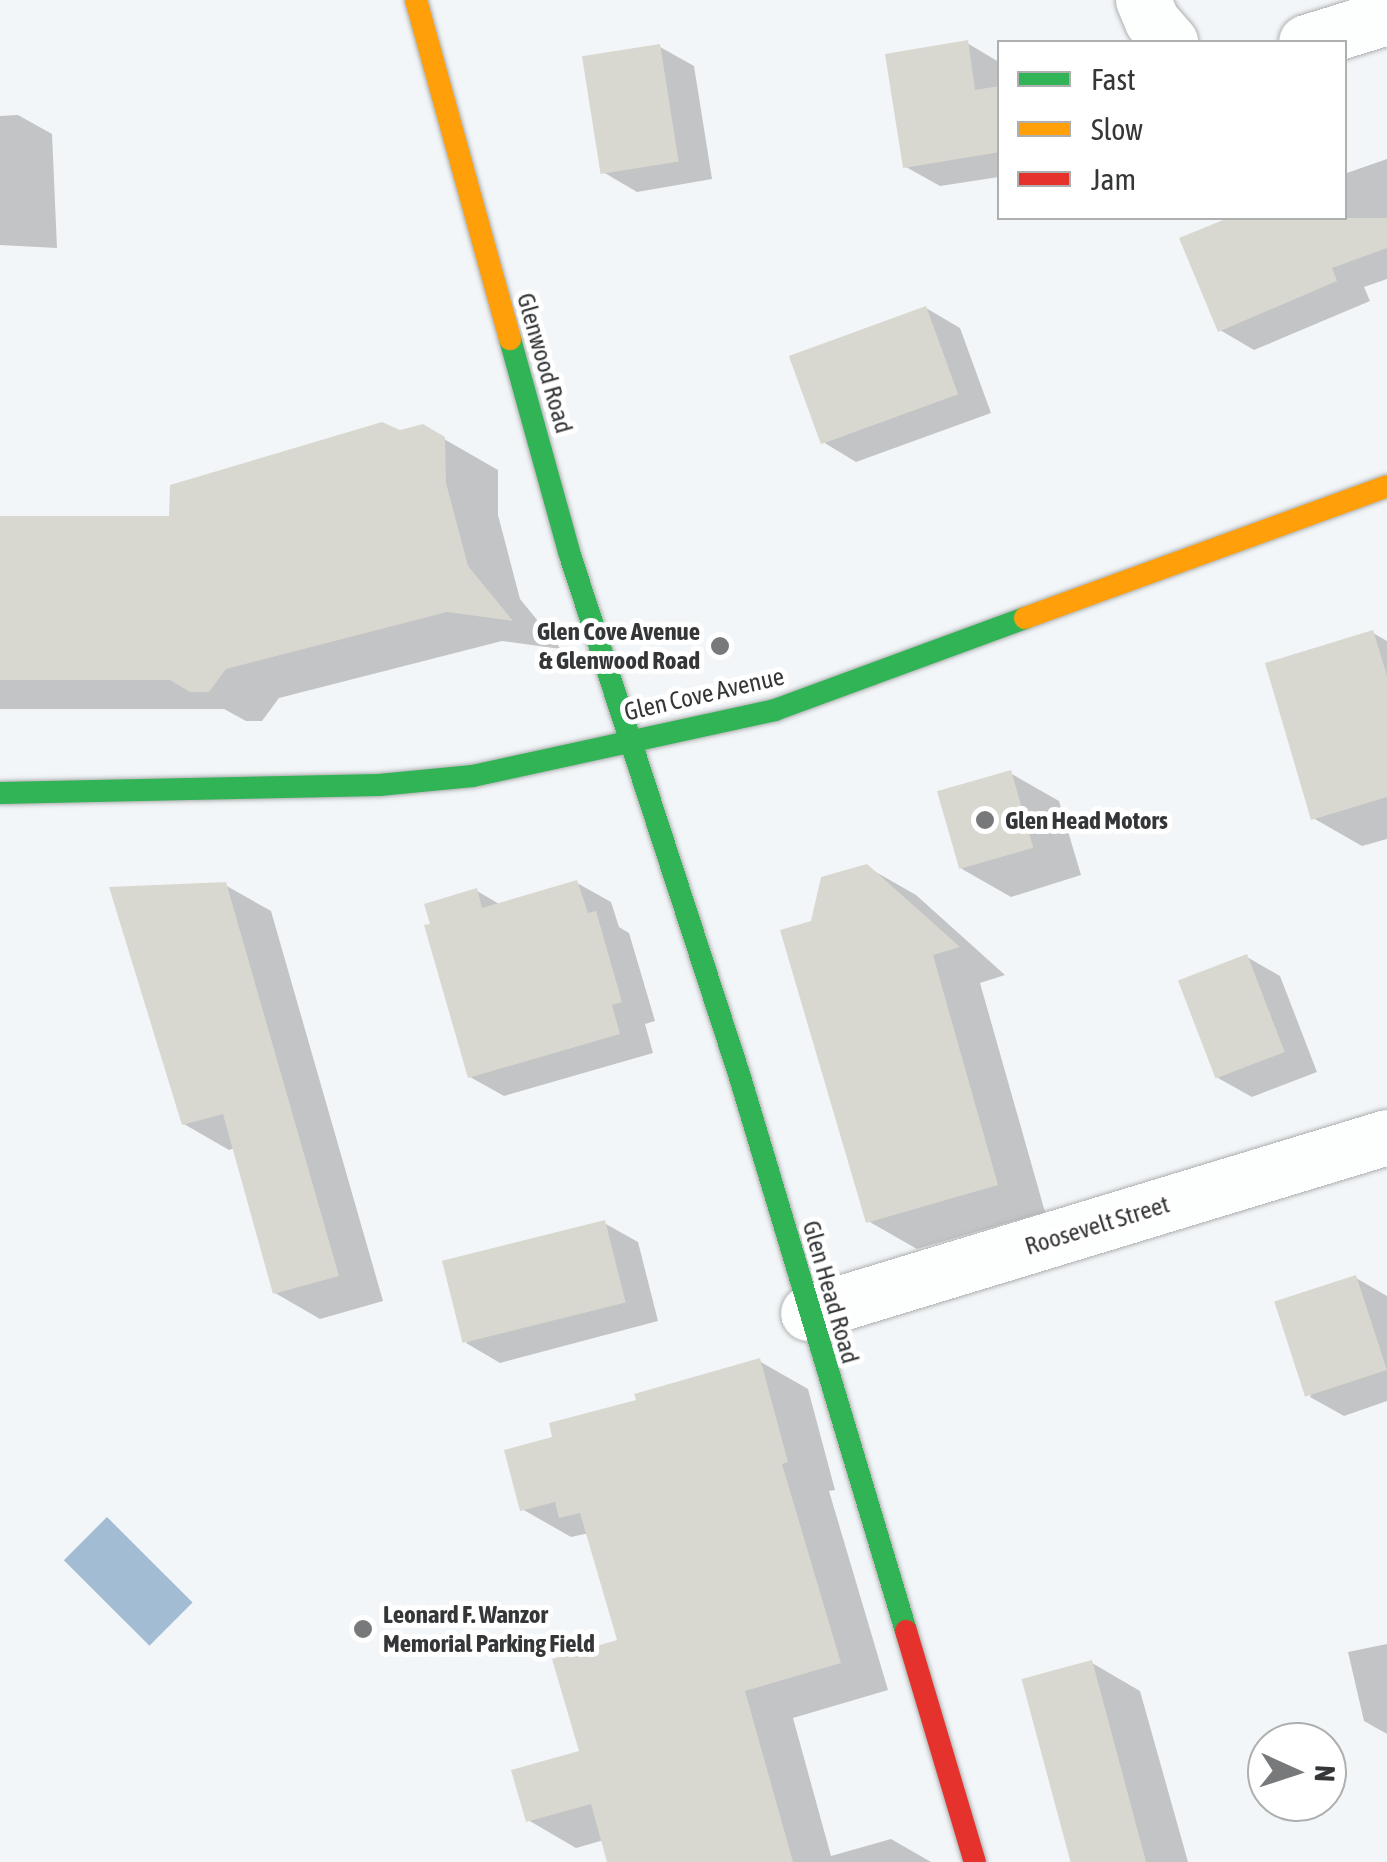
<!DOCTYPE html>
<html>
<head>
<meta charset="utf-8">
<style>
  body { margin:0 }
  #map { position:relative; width:1387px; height:1862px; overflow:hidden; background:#f3f6f8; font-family:"Asap Condensed",sans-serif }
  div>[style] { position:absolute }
  .water>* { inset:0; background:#a2bcd3; transform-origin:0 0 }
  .shadow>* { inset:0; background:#0003 }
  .building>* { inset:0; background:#d9d8d0; transform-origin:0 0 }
  .roads { filter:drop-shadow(0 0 2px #acaeaf) drop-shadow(0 0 2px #acaeaf) }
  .street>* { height:55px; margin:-27.5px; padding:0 27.5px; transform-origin:27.5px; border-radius:27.5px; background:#fdfefe }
  .fast>* { height:22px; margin:-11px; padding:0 11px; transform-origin:11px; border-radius:11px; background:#30b455 }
  .slow>* { height:22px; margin:-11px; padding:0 11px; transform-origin:11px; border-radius:11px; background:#ff9f0a }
  .jam>* { height:22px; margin:-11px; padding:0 11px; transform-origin:11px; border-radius:11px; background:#e5322d }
  .dots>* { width:28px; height:28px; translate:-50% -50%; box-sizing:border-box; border:5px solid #fff; border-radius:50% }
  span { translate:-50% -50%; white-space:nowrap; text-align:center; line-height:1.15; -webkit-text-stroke:10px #fff; paint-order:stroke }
  .street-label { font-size:25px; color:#343638 }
  .poi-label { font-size:25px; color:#343638; font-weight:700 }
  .right { translate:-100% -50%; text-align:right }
  .left { translate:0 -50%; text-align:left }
  .legend { position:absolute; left:997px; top:40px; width:350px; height:180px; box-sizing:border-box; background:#fff; border:2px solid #aeafaf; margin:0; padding:12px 18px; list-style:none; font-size:30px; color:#343638 }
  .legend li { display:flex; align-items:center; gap:20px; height:50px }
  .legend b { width:50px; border:2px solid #aeafaf }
  .north { position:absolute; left:1247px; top:1722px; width:100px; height:100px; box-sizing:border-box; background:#fff; border:2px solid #aeafaf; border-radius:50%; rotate:93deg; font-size:28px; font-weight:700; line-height:40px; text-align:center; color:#343638 }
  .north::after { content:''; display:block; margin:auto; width:35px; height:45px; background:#77797b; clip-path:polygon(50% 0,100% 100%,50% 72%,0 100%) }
</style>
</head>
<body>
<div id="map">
  <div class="water">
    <div style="left:107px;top:1517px;width:121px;height:61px;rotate:45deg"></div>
  </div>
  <div class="shadow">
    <div style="clip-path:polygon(967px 43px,999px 62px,999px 177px,940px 186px,906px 167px)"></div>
    <div style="clip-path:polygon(660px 47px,694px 66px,712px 179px,637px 192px,603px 172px)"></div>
    <div style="clip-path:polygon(18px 115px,52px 134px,57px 248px,0 245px,0 116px)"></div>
    <div style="clip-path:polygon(1387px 159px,1387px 279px,1364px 287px,1370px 301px,1254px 350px,1220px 330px,1182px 239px,1234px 218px,1344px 218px,1344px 174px)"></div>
    <div style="clip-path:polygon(926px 308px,960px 328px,991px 413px,856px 462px,823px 442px)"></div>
    <div style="clip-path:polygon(423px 427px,498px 470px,498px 515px,520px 599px,561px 649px,502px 641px,279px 698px,262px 721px,246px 721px,224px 709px,0 709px,0 519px,172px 519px)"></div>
    <div style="clip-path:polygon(1373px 633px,1387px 641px,1387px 839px,1362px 846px,1313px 818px)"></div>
    <div style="clip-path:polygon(1010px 773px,1059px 801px,1081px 875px,1011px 897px,962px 869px)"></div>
    <div style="clip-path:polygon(867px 867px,916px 895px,1005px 975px,980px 983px,1045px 1212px,917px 1249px,868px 1221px,813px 922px)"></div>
    <div style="clip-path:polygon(577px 883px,611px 902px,619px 927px,629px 933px,655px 1021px,645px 1024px,653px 1053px,504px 1096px,470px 1077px,477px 891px,501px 905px)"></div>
    <div style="clip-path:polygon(225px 885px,271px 911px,383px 1301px,320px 1319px,275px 1293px,235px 1148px,229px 1150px,184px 1124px)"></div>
    <div style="clip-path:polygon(1247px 957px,1280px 976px,1317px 1072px,1252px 1097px,1218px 1078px)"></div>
    <div style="clip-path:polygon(604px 1223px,638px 1242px,658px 1321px,500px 1363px,466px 1343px)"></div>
    <div style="clip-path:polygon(1356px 1278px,1387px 1296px,1387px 1401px,1344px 1416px,1310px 1397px)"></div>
    <div style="clip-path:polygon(759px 1361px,808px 1389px,835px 1490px,829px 1491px,888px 1690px,793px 1718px,831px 1856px,891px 1839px,931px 1862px,610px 1862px,604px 1840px,576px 1848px,528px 1820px,583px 1753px,620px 1641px,589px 1533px,571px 1537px,522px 1509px,555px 1439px,639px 1402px)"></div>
    <div style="clip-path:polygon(1387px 1644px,1387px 1734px,1364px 1721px,1348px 1652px)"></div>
    <div style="clip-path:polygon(1092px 1663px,1140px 1691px,1188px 1862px,1075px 1862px)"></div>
  </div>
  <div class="building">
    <div style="clip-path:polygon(968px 40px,975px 90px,1000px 86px,1000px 152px,903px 168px,885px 54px)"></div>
    <div style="left:660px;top:44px;width:119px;height:79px;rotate:81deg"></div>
    <div style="clip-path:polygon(1228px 218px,1387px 218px,1387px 248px,1332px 268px,1337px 281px,1218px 332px,1179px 238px)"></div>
    <div style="left:926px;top:306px;width:94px;height:146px;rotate:70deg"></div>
    <div style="clip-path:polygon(382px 422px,400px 430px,423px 424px,445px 437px,446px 483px,468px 566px,513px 621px,447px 612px,226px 669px,209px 692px,190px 692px,170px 680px,0 680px,0 516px,169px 516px,170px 485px)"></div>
    <div style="clip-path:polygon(1373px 630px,1387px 676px,1387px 797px,1311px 820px,1265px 663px)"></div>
    <div style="left:1011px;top:770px;width:81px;height:77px;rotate:74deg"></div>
    <div style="clip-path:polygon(867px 864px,960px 947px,933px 955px,998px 1185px,866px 1223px,780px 930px,811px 921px,821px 877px)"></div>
    <div style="clip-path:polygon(577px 880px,588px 913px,596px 911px,622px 1002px,612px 1005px,620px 1034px,468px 1078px,424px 925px,430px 924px,424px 904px,477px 888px,482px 908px)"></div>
    <div style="clip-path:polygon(226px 882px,339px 1276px,273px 1294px,223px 1114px,182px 1125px,109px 887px)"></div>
    <div style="left:1247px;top:954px;width:105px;height:74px;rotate:69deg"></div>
    <div style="left:605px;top:1220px;width:85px;height:168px;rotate:76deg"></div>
    <div style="left:1356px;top:1275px;width:100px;height:86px;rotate:72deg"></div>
    <div style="clip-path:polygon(760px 1358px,788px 1462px,782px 1464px,841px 1663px,745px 1691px,793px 1862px,607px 1862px,591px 1804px,526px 1822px,511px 1770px,579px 1751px,552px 1659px,617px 1640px,580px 1513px,559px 1518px,555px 1502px,520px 1511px,504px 1450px,552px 1437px,549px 1423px,636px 1400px,634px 1394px)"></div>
    <div style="left:1092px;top:1660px;width:210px;height:73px;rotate:75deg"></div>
  </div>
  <div class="roads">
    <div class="street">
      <div style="left:1143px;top:0;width:23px;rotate:67deg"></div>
      <div style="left:1152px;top:21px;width:28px;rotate:49deg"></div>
      <div style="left:1306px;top:42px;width:85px;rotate:-17.2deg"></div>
      <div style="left:808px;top:1313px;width:605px;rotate:-16.91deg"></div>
    </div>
    <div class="fast">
      <div style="left:510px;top:339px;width:221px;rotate:74.5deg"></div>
      <div style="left:569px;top:552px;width:549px;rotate:71.96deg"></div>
      <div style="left:739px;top:1074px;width:581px;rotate:73.31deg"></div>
      <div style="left:0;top:793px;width:379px;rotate:-1.2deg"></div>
      <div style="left:379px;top:785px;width:94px;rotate:-5.5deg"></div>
      <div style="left:473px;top:776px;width:309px;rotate:-12.3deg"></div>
      <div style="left:775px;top:710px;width:266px;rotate:-20.2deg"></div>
    </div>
    <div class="slow">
      <div style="left:416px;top:0;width:352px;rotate:74.5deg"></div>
      <div style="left:1025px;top:618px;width:385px;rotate:-20deg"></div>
    </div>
    <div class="jam">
      <div style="left:906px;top:1631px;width:241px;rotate:73.4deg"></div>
    </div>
  </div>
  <div class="dots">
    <div style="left:720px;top:646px;background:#77797b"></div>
    <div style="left:985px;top:820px;background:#77797b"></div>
    <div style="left:363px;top:1629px;background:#77797b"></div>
  </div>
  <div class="street-label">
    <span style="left:545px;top:363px;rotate:74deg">Glenwood Road</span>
    <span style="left:704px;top:694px;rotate:-13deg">Glen Cove Avenue</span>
    <span style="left:1097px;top:1225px;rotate:-17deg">Roosevelt Street</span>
    <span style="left:831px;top:1292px;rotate:74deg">Glen Head Road</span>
  </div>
  <div class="poi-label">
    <span class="right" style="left:700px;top:646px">Glen Cove Avenue<br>&amp; Glenwood Road</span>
    <span class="left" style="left:1005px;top:820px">Glen Head Motors</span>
    <span class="left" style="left:383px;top:1629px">Leonard F. Wanzor<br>Memorial Parking Field</span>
  </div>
  <ul class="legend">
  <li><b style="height:12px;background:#30b455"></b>Fast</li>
  <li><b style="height:12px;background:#ff9f0a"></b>Slow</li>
  <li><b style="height:12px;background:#e5322d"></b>Jam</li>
  </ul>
  <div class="north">N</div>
</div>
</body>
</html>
